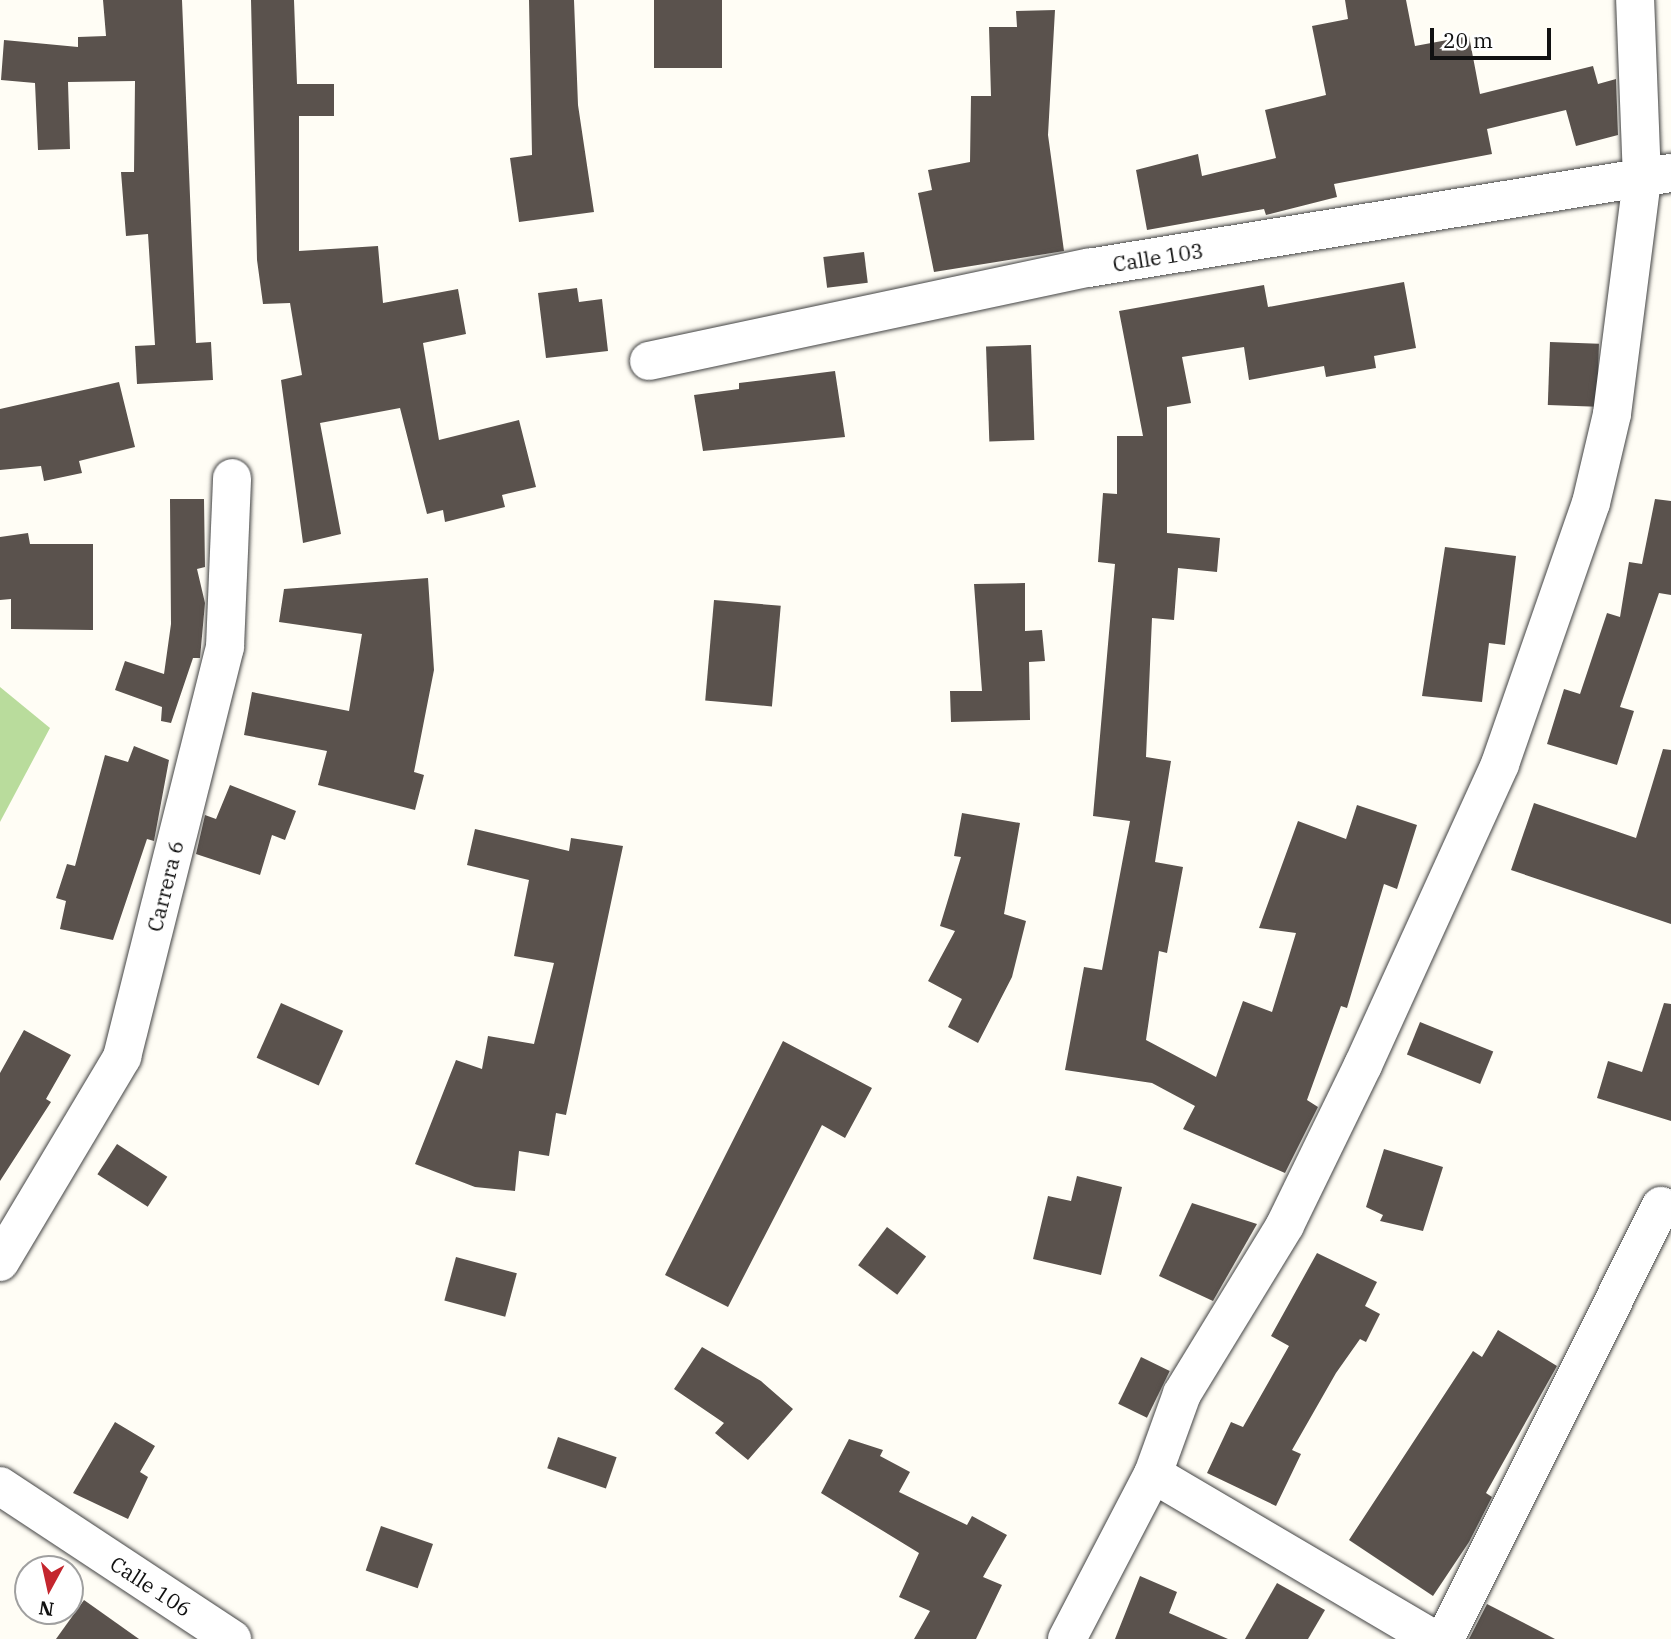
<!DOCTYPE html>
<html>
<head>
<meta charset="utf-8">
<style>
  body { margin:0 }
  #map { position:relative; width:1671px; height:1639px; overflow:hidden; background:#fffdf5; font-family:"IBM Plex Serif",serif }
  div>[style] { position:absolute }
  .forest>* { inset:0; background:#b9dc9c }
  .building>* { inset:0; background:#5a524d; transform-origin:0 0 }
  .roads { filter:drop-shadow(0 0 2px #444) drop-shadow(0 0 2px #444) }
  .street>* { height:38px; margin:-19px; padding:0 19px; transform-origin:19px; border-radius:19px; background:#fff }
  span { translate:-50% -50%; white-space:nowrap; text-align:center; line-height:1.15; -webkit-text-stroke:7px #fff; paint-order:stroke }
  .street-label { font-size:21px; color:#111 }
  .north { position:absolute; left:14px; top:1555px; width:70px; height:70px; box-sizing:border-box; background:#fff; border:2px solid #a0a0a0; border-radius:50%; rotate:188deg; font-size:19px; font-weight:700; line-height:28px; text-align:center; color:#111 }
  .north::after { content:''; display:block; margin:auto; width:24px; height:32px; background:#c4262e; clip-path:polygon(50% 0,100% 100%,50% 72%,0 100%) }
  .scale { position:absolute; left:1430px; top:28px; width:121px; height:32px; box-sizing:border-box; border:4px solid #111; border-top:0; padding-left:9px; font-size:21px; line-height:24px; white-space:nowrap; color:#111; -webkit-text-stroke:5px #fff; paint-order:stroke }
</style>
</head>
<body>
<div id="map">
  <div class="forest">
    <div style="clip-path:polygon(0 687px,50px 728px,0 822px)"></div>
  </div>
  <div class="building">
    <div style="clip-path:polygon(103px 0,182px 0,196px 343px,211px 342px,213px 380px,137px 384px,135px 346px,155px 345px,148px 234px,126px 236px,121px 172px,134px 172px,135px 81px,68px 82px,70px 149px,38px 150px,35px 83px,1px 80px,4px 40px,78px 47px,78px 37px,106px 36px)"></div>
    <div style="clip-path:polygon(251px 0,294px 0,297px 84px,334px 84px,334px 116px,299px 116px,299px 251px,378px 246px,383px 303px,458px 289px,466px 334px,423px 343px,439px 440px,519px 420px,536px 487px,502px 495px,505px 507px,445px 522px,443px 510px,427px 514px,400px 408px,320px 423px,341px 534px,303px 543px,281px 380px,302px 375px,290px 303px,263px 304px,257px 260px)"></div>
    <div style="clip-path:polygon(529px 0,574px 0,578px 105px,594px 212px,519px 222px,510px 158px,532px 155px)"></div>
    <div style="left:654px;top:0;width:68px;height:68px"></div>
    <div style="clip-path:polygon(1345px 0,1406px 0,1415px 46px,1469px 36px,1480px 94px,1593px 66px,1598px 84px,1616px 79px,1618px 135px,1576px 146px,1566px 110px,1487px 129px,1492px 154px,1334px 184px,1337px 197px,1266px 215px,1264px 209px,1147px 230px,1136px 170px,1198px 154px,1202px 176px,1276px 158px,1265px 110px,1326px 95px,1312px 26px,1348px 19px)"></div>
    <div style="clip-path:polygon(1055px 10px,1048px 135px,1064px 251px,934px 272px,918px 193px,932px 190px,928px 170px,970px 162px,971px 96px,991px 96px,989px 27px,1017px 27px,1016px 11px)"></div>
    <div style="left:864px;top:252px;width:31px;height:41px;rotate:83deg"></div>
    <div style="clip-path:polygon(1404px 282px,1416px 348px,1374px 356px,1376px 368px,1326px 377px,1324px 366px,1249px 380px,1244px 347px,1182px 357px,1191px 403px,1167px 407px,1167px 533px,1220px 538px,1217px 572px,1178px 568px,1174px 620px,1152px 618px,1146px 757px,1171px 761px,1155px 862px,1183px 867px,1167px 953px,1159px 951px,1146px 1040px,1216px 1077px,1243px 1001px,1272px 1012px,1296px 933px,1259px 928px,1298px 821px,1346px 839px,1357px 805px,1417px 825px,1397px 889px,1384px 884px,1347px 1008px,1341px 1006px,1307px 1100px,1318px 1107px,1285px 1173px,1183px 1129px,1195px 1106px,1152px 1083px,1065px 1070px,1084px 967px,1102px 970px,1130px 821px,1093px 816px,1115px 564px,1098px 562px,1103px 493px,1117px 494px,1117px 436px,1143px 436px,1119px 311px,1264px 285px,1268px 307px)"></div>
    <div style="clip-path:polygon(577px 288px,579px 302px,602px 299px,608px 351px,546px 358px,538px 293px)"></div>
    <div style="left:1550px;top:342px;width:49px;height:63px;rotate:2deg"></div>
    <div style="left:1031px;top:345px;width:95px;height:45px;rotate:88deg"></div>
    <div style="clip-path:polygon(835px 371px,845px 437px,703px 451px,694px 395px,739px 389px,739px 383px)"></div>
    <div style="clip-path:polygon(119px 382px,135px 447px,79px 461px,82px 473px,44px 481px,41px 466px,0 470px,0 409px)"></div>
    <div style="clip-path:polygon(170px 499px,204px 499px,205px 567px,197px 569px,205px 603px,200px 658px,193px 658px,171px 723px,161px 721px,162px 707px,115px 690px,125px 661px,164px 674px,171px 624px)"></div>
    <div style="clip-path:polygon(1655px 499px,1671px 501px,1671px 595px,1659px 593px,1620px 707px,1634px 711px,1617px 765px,1547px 744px,1564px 689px,1580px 694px,1607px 613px,1620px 617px,1629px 562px,1642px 564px)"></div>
    <div style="clip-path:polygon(28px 533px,30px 544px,93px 544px,93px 630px,11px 629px,11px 599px,0 600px,0 537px)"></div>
    <div style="clip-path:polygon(1445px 547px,1516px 556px,1505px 645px,1489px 643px,1482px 702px,1422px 696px)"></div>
    <div style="clip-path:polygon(428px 578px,434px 670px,414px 772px,424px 775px,415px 810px,318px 785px,327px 751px,244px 735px,252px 692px,349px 711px,362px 634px,279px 622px,284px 589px)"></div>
    <div style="clip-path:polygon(1025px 583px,1025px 631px,1042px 630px,1045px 661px,1029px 662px,1030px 720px,951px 722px,950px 691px,982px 691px,974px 584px)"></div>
    <div style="left:714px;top:600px;width:67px;height:101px;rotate:5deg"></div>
    <div style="clip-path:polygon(134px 746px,169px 760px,154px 841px,147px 839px,113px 940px,60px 929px,66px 901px,56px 898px,67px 864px,75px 866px,105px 755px,128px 762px)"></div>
    <div style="clip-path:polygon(1663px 749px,1671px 750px,1671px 924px,1511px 870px,1534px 803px,1636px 838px)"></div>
    <div style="clip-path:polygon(230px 785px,296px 811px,285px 840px,272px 835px,260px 875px,196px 854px,205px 815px,216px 819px)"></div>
    <div style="clip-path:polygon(962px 813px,1020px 823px,1004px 914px,1026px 921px,1012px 977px,978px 1043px,948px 1027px,962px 999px,928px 981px,955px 931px,940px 926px,961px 857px,954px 856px)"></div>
    <div style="clip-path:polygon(475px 829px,569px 851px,571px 838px,623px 846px,566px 1115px,556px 1113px,549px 1156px,519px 1151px,515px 1191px,475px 1187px,415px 1164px,456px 1060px,482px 1069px,488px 1036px,534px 1044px,554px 963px,514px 956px,529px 880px,467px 865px)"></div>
    <div style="left:281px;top:1003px;width:68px;height:60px;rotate:24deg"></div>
    <div style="clip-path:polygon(1664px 1003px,1671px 1004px,1671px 1121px,1597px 1098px,1608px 1061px,1642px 1072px)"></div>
    <div style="left:1420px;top:1022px;width:79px;height:35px;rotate:22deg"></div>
    <div style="clip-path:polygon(24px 1030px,71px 1055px,46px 1099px,51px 1102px,0 1181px,0 1073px)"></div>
    <div style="clip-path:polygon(783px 1041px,872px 1088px,845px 1138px,822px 1125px,728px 1307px,665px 1275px)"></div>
    <div style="left:117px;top:1144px;width:60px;height:36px;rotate:33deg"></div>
    <div style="clip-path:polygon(1384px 1149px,1443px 1167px,1423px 1231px,1380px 1221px,1383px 1215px,1366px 1207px)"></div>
    <div style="clip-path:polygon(1077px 1176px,1122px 1187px,1101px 1275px,1033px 1259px,1048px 1196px,1071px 1201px)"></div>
    <div style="clip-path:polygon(1192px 1203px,1257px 1224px,1213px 1301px,1159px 1276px)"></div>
    <div style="left:887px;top:1227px;width:49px;height:48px;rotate:37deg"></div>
    <div style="clip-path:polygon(1317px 1253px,1377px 1282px,1365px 1306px,1380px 1314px,1366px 1342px,1360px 1339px,1336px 1373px,1292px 1450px,1301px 1454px,1276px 1506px,1207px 1473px,1231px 1422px,1243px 1427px,1289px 1346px,1271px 1336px)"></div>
    <div style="left:456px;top:1257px;width:63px;height:45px;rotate:15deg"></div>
    <div style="clip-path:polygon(1498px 1330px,1557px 1366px,1486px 1493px,1492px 1497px,1469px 1542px,1433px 1596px,1349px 1540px,1473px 1351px,1482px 1357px)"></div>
    <div style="clip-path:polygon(702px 1347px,761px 1381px,793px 1409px,748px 1460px,715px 1433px,724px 1423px,674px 1389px)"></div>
    <div style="left:1141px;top:1357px;width:32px;height:52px;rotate:26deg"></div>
    <div style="clip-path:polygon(115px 1422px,155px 1446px,140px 1472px,148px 1477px,128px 1519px,73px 1493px)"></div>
    <div style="left:558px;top:1437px;width:62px;height:33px;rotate:19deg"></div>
    <div style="clip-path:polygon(849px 1439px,883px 1450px,880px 1456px,910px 1472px,899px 1492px,967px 1525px,972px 1516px,1007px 1535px,983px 1577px,1002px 1585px,976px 1639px,914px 1639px,930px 1611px,899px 1597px,919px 1553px,821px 1493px)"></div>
    <div style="left:381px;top:1526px;width:55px;height:47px;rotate:19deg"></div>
    <div style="clip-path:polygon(1140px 1576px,1177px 1592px,1169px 1613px,1228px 1639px,1115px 1639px)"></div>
    <div style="clip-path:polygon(1277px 1583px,1325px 1610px,1308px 1639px,1245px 1639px)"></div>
    <div style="clip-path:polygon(84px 1600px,139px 1639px,56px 1639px)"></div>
    <div style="clip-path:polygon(1487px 1604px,1555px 1639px,1469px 1639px)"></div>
  </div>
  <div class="roads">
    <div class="street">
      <div style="left:649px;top:361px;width:449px;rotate:-12deg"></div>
      <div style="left:1088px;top:268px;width:591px;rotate:-9.26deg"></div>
      <div style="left:0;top:1262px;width:239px;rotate:-59.2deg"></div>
      <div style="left:122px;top:1057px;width:423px;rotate:-75.9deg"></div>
      <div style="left:225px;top:647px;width:169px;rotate:-87.6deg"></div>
      <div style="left:1153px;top:1474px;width:325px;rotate:30.5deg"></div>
      <div style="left:0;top:1486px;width:278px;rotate:33.4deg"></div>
      <div style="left:1067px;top:1639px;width:186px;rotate:-62.5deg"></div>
      <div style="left:1153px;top:1474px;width:85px;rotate:-70.1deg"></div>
      <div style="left:1182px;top:1394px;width:198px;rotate:-58.6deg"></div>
      <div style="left:1285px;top:1225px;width:178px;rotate:-64deg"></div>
      <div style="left:1363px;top:1065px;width:331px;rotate:-65.5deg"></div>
      <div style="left:1500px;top:764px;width:276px;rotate:-70.8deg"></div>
      <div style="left:1591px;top:503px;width:91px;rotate:-76.7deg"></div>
      <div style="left:1612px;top:414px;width:237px;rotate:-82.7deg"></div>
      <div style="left:1642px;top:179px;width:179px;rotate:-92.2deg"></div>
      <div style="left:1445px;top:1639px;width:484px;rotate:-63.5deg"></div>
    </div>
  </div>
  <div class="street-label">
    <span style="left:1158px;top:257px;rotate:-9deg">Calle 103</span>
    <span style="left:165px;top:886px;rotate:-76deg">Carrera 6</span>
    <span style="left:151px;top:1586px;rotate:33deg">Calle 106</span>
  </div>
  <div class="north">N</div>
  <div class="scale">20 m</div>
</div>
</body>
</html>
